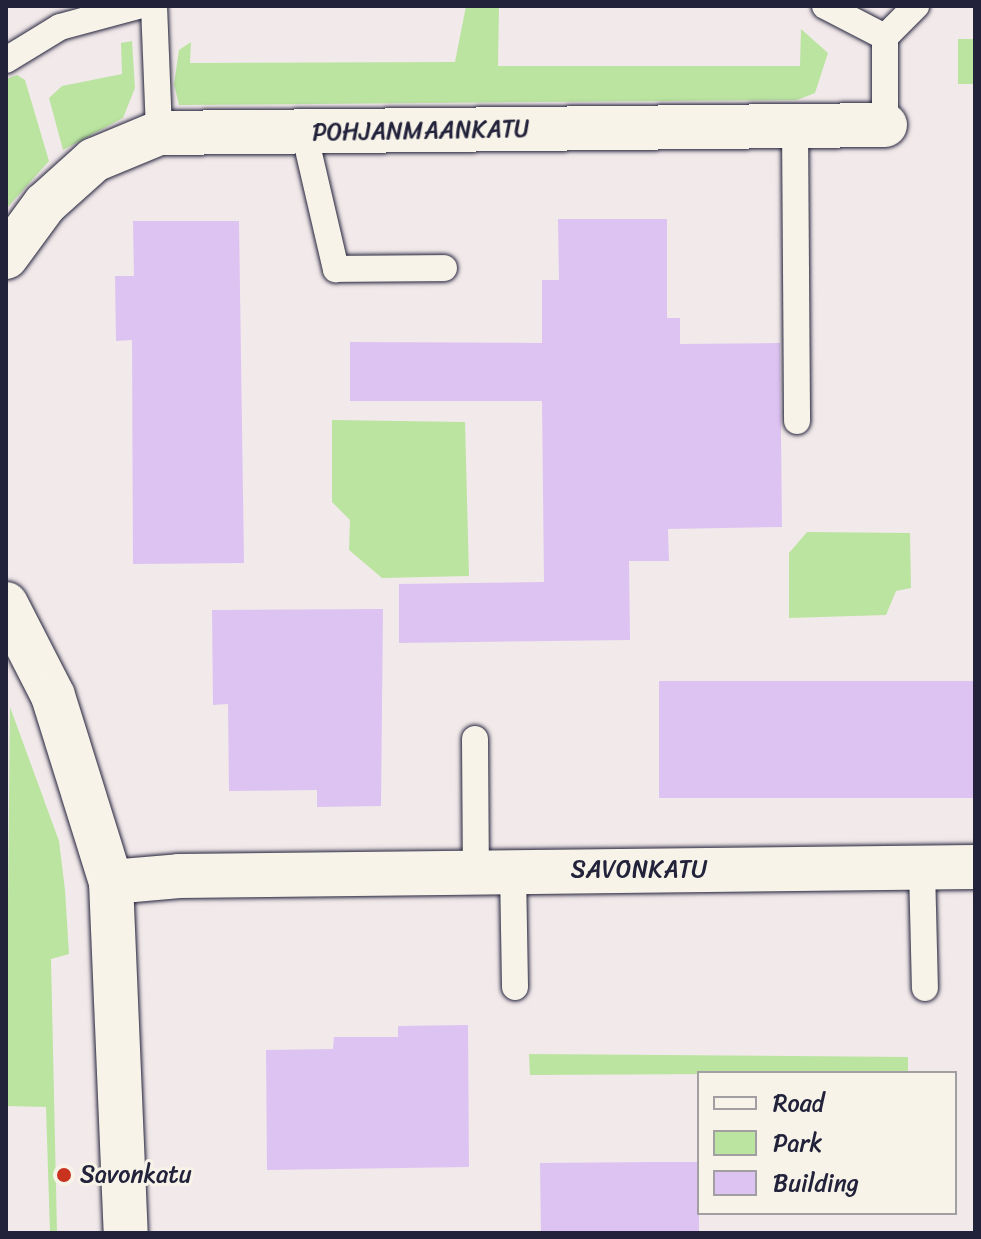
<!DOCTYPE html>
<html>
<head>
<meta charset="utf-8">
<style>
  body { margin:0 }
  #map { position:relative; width:981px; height:1239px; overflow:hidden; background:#f2e9ea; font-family:Sriracha,sans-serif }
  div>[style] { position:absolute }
  .green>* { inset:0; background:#bbe4a0; transform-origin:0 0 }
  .building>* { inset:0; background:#ddc3f2; transform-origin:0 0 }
  .roads { filter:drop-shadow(0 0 2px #22223b) drop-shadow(0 0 2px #22223b) }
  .lane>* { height:26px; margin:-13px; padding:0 13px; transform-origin:13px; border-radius:13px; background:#f7f3e8 }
  .street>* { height:44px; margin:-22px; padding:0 22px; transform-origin:22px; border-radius:22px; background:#f7f3e8 }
  .secondary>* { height:44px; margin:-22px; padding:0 22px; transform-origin:22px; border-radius:22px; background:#f7f3e8 }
  .dots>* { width:22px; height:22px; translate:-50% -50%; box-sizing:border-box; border:4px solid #f7f3e8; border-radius:50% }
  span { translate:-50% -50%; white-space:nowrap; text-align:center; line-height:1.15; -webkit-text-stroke:6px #f7f3e8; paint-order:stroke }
  .street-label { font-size:24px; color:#22223b }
  .poi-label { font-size:24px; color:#22223b }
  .left { translate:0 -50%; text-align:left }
  .frame { position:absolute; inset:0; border:8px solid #22223b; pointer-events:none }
  .legend { position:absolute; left:697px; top:1071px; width:260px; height:144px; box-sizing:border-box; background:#f7f3e8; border:2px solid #a29fa3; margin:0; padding:10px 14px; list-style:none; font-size:24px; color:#22223b }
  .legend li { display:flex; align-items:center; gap:16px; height:40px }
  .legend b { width:40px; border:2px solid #a29fa3 }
</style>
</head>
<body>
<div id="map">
  <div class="green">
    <div style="clip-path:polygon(466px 6px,499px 6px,498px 66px,800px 66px,801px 29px,828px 53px,815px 93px,797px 100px,179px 105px,174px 84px,179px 50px,191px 42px,190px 63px,455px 62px)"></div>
    <div style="left:958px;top:39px;width:17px;height:45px"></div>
    <div style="clip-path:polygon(132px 41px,135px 88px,123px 118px,63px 150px,49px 98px,62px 86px,122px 74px,121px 43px)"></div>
    <div style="clip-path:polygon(17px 75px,25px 80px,49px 161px,6px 209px,6px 79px)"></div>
    <div style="clip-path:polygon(332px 420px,465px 422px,469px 576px,382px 578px,349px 550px,350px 520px,332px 502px)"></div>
    <div style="clip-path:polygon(807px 532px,910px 533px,911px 588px,896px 591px,886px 615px,789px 618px,789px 553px)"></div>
    <div style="clip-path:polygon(10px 707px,59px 841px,65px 890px,69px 954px,51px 959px,57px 1233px,50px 1233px,46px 1107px,6px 1106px)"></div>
    <div style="clip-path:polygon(529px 1054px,908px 1057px,908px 1073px,530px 1075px)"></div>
  </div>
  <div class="building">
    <div style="clip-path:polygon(558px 219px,667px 219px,667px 318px,680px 318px,680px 344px,780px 343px,782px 527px,668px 529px,669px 561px,629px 561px,630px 640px,399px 643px,399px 584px,544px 582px,542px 401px,350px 401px,350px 342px,542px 343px,542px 280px,559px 280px)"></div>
    <div style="clip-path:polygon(133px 221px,239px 221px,244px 563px,133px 564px,132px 340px,116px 341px,115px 276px,134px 276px)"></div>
    <div style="clip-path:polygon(383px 609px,381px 806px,317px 807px,317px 790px,229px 791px,228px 704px,213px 705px,212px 610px)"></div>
    <div style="left:975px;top:681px;width:117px;height:316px;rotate:90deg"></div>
    <div style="clip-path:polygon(468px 1025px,469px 1167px,267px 1170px,266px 1050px,333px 1049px,334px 1037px,398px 1037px,398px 1026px)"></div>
    <div style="clip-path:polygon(651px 1162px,699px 1162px,699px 1233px,541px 1233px,540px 1163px)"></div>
  </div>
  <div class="roads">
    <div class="lane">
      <div style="left:154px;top:6px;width:127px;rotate:87.7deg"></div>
      <div style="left:825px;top:6px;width:68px;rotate:27.3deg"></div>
      <div style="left:885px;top:37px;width:88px;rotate:90deg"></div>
      <div style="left:885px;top:37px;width:44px;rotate:-45deg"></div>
      <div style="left:6px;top:60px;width:63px;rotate:-31.4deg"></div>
      <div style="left:60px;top:27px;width:81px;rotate:-15.1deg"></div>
      <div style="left:795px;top:126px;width:295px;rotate:89.6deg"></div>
      <div style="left:304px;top:132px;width:141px;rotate:76.9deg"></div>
      <div style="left:336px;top:269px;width:108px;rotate:-0.5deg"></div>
      <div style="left:475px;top:739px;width:133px;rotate:89.6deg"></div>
      <div style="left:922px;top:868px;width:120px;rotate:88.6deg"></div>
      <div style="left:513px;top:871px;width:116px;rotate:89deg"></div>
    </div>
    <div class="street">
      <div style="left:6px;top:257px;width:66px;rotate:-53.7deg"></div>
      <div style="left:45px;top:204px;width:66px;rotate:-41.9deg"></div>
      <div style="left:94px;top:160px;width:70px;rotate:-22.6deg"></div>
      <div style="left:159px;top:133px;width:726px;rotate:-0.63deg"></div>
      <div style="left:111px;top:882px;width:68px;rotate:-5deg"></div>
      <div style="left:179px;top:876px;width:796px;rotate:-0.65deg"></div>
    </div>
    <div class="secondary">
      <div style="left:6px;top:604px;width:103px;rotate:62.9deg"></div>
      <div style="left:53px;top:696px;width:195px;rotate:72.7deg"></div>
      <div style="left:111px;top:882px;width:351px;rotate:87.6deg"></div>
    </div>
  </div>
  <div class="dots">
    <div style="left:64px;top:1175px;background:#c8321e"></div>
  </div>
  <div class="street-label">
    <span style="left:421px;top:131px;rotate:-1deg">POHJANMAANKATU</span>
    <span style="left:639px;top:870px">SAVONKATU</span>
  </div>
  <div class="poi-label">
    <span class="left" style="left:80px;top:1175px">Savonkatu</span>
  </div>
  <div class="frame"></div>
  <ul class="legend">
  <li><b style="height:10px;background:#f7f3e8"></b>Road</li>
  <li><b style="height:22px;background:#bbe4a0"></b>Park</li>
  <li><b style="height:22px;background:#ddc3f2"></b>Building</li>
  </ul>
</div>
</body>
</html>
